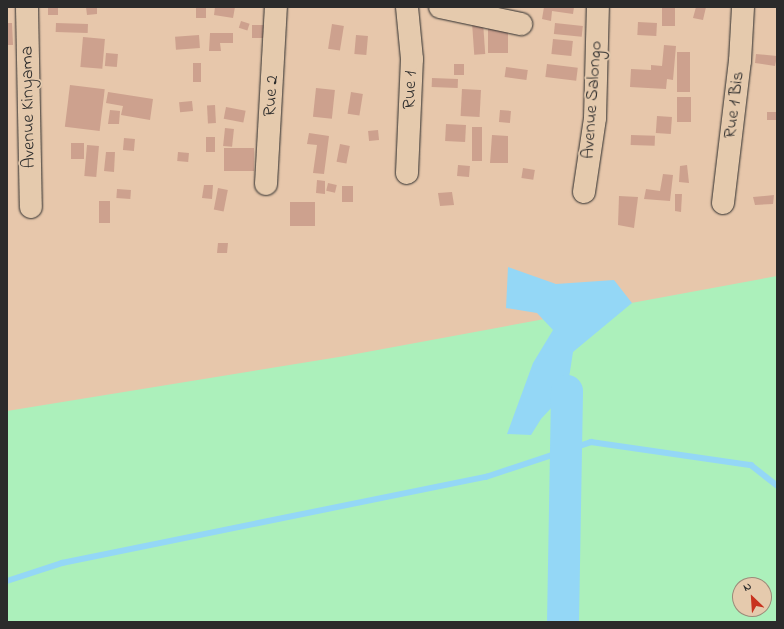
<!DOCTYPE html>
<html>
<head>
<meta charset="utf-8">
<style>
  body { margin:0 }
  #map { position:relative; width:784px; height:629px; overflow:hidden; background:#e7c7ab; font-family:"Indie Flower",sans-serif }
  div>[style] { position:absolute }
  .green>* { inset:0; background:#acf0bb }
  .water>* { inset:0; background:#94d7f6 }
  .stream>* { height:5.5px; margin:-2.75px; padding:0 2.75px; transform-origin:2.75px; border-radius:2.75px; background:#94d7f6 }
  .river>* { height:32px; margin:-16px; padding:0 16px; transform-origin:16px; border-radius:16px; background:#94d7f6 }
  .building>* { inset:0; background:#cda18e; transform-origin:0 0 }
  .roads { filter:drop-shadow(0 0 1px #2b2b2b) drop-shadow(0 0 1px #2b2b2b) }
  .minor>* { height:22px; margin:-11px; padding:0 11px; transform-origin:11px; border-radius:11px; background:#e5caad }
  span { translate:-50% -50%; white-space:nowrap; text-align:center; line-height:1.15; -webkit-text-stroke:3.5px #e5caad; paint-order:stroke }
  .street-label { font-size:18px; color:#2b2b2b }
  .frame { position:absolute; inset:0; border:8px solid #2b2b2b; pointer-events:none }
  .north { position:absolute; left:732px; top:577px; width:40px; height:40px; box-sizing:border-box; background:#e5caad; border:1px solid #9b8a79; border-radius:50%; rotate:335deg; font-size:11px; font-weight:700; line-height:16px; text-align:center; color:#2b2b2b }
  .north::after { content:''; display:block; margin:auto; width:14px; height:18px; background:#c8321e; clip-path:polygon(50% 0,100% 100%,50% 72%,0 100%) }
</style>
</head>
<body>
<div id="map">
  <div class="green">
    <div style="clip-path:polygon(evenodd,777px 276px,777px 622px,7px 622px,7px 411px,345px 356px,777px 276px,740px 585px,764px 585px,764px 609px,740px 609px,740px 585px)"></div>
  </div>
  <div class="water">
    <div style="clip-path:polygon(508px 267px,556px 284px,614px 280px,632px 303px,573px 352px,567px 391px,541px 419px,531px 435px,507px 434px,533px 363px,553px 330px,537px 313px,506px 308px)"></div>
  </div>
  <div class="stream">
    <div style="left:7px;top:581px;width:58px;rotate:-18.1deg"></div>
    <div style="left:62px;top:563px;width:433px;rotate:-11.5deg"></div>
    <div style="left:486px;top:477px;width:111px;rotate:-18.4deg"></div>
    <div style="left:591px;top:442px;width:162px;rotate:8.2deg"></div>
    <div style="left:751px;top:465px;width:33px;rotate:38deg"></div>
  </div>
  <div class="river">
    <div style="left:563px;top:622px;width:231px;rotate:-89deg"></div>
  </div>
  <div class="building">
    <div style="left:48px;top:7px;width:10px;height:8px"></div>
    <div style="clip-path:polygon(86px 7px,97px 7px,97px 14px,87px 15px)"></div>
    <div style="left:196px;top:7px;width:10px;height:11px"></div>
    <div style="clip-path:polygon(215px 7px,235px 7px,233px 18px,214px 15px)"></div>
    <div style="clip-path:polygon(544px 7px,574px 7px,573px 14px,552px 11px,551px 21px,542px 19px)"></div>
    <div style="left:662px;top:7px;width:13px;height:19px"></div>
    <div style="clip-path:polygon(696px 7px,706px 7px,703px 20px,693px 18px)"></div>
    <div style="left:241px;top:21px;width:9px;height:7px;rotate:18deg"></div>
    <div style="left:483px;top:22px;width:32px;height:11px;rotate:86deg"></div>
    <div style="left:638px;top:22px;width:19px;height:13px;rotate:3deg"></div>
    <div style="clip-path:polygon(7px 23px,12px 23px,13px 45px,7px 45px)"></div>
    <div style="left:56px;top:23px;width:32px;height:9px;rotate:2deg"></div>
    <div style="left:555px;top:23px;width:28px;height:11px;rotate:6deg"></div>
    <div style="left:332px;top:24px;width:12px;height:25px;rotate:9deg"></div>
    <div style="left:252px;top:25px;width:14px;height:13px"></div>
    <div style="left:488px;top:26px;width:20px;height:27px"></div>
    <div style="clip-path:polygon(210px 33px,233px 33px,233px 43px,220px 43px,221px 51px,209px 51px)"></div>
    <div style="left:199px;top:35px;width:13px;height:24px;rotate:86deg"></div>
    <div style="left:356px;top:35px;width:12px;height:19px;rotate:5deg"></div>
    <div style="left:83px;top:37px;width:22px;height:30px;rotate:5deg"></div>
    <div style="left:553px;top:39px;width:20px;height:15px;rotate:6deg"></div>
    <div style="clip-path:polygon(664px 45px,676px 46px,673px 80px,667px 79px,666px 89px,630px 87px,631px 69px,651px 70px,651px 65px,662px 66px)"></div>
    <div style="left:677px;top:52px;width:13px;height:40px"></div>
    <div style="left:106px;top:53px;width:12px;height:13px;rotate:5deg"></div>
    <div style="clip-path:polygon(756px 54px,777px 56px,775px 66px,755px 63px)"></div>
    <div style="left:193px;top:63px;width:8px;height:19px"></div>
    <div style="left:454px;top:64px;width:10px;height:11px"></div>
    <div style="left:547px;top:64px;width:31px;height:13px;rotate:7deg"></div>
    <div style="left:506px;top:67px;width:22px;height:10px;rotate:8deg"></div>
    <div style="left:432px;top:78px;width:26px;height:9px;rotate:2deg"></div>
    <div style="left:70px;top:85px;width:35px;height:42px;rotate:7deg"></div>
    <div style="left:316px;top:88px;width:19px;height:29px;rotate:6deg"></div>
    <div style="left:462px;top:89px;width:19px;height:27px;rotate:3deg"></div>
    <div style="clip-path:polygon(108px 92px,153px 99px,150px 120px,121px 115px,123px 106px,106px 103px)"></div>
    <div style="left:351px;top:92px;width:12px;height:22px;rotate:9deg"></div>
    <div style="left:677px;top:97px;width:14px;height:25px"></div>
    <div style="left:192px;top:101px;width:10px;height:13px;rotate:84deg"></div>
    <div style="left:215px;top:105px;width:18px;height:8px;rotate:87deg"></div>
    <div style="left:226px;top:107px;width:20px;height:12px;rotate:11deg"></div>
    <div style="clip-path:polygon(110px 110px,120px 111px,119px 124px,108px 124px)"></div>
    <div style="left:500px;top:110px;width:11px;height:12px;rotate:5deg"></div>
    <div style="left:767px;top:112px;width:10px;height:8px"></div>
    <div style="left:657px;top:116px;width:15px;height:17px;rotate:4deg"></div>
    <div style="left:446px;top:124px;width:20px;height:17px;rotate:3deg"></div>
    <div style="left:472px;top:127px;width:10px;height:34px"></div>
    <div style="left:225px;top:128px;width:9px;height:18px;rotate:6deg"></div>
    <div style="left:378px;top:130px;width:10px;height:10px;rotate:84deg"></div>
    <div style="clip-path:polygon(309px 133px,329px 136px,324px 174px,313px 173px,317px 145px,307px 144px)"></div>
    <div style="clip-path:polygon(492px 135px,508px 136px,508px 163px,490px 163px)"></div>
    <div style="left:631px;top:135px;width:24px;height:10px;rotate:2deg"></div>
    <div style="left:206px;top:137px;width:9px;height:15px"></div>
    <div style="left:124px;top:138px;width:11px;height:12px;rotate:5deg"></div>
    <div style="left:71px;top:143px;width:13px;height:16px"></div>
    <div style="left:340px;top:144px;width:10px;height:18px;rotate:11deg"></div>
    <div style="left:87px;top:145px;width:12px;height:31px;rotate:5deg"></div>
    <div style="left:254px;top:148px;width:23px;height:30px;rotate:90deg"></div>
    <div style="clip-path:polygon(106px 152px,115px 152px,114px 172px,104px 171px)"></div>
    <div style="left:178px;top:152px;width:11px;height:9px;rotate:5deg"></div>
    <div style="left:458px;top:165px;width:12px;height:11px;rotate:5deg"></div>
    <div style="clip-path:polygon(687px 165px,689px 183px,679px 182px,680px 166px)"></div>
    <div style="left:523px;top:168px;width:12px;height:10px;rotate:9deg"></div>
    <div style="clip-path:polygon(663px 174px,673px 175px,670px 201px,644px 199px,646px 189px,660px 191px)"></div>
    <div style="clip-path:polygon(317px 180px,325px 181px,325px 194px,316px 193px)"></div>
    <div style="left:328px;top:183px;width:9px;height:8px;rotate:13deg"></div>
    <div style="clip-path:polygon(204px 185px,213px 185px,212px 199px,202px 198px)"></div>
    <div style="left:342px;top:186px;width:11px;height:16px"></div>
    <div style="left:218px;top:188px;width:10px;height:22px;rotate:11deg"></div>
    <div style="left:117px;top:189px;width:14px;height:9px;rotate:4deg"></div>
    <div style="clip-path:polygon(452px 192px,454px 205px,440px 206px,438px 193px)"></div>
    <div style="clip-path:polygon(675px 194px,682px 194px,681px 212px,675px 211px)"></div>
    <div style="clip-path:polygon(774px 195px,773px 204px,755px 205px,753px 197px)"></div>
    <div style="clip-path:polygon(619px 196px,638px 197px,634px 228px,618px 225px)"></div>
    <div style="left:99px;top:201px;width:11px;height:22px"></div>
    <div style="left:290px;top:202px;width:25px;height:24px"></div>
    <div style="clip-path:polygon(218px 243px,228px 243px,227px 253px,217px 253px)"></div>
  </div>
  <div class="roads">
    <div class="minor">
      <div style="left:27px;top:7px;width:200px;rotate:88.9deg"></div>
      <div style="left:440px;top:7px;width:83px;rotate:11.9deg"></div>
      <div style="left:407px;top:173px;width:114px;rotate:-87.5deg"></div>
      <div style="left:412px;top:59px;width:52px;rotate:-95.5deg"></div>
      <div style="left:266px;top:184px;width:177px;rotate:-86.8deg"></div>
      <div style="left:584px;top:192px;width:75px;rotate:-81.5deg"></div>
      <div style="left:595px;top:118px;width:111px;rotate:-88.5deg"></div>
      <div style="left:723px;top:203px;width:143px;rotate:-83.2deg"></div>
      <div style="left:740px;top:61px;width:54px;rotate:-86.8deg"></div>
    </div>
  </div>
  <div class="street-label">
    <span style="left:411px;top:90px;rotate:-87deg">Rue 1</span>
    <span style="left:272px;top:96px;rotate:-86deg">Rue 2</span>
    <span style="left:593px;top:100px;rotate:-86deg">Avenue Salongo</span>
    <span style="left:735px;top:105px;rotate:-83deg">Rue 1 Bis</span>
    <span style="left:29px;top:107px;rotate:-91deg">Avenue Kinyama</span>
  </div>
  <div class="frame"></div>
  <div class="north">N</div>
</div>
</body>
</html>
